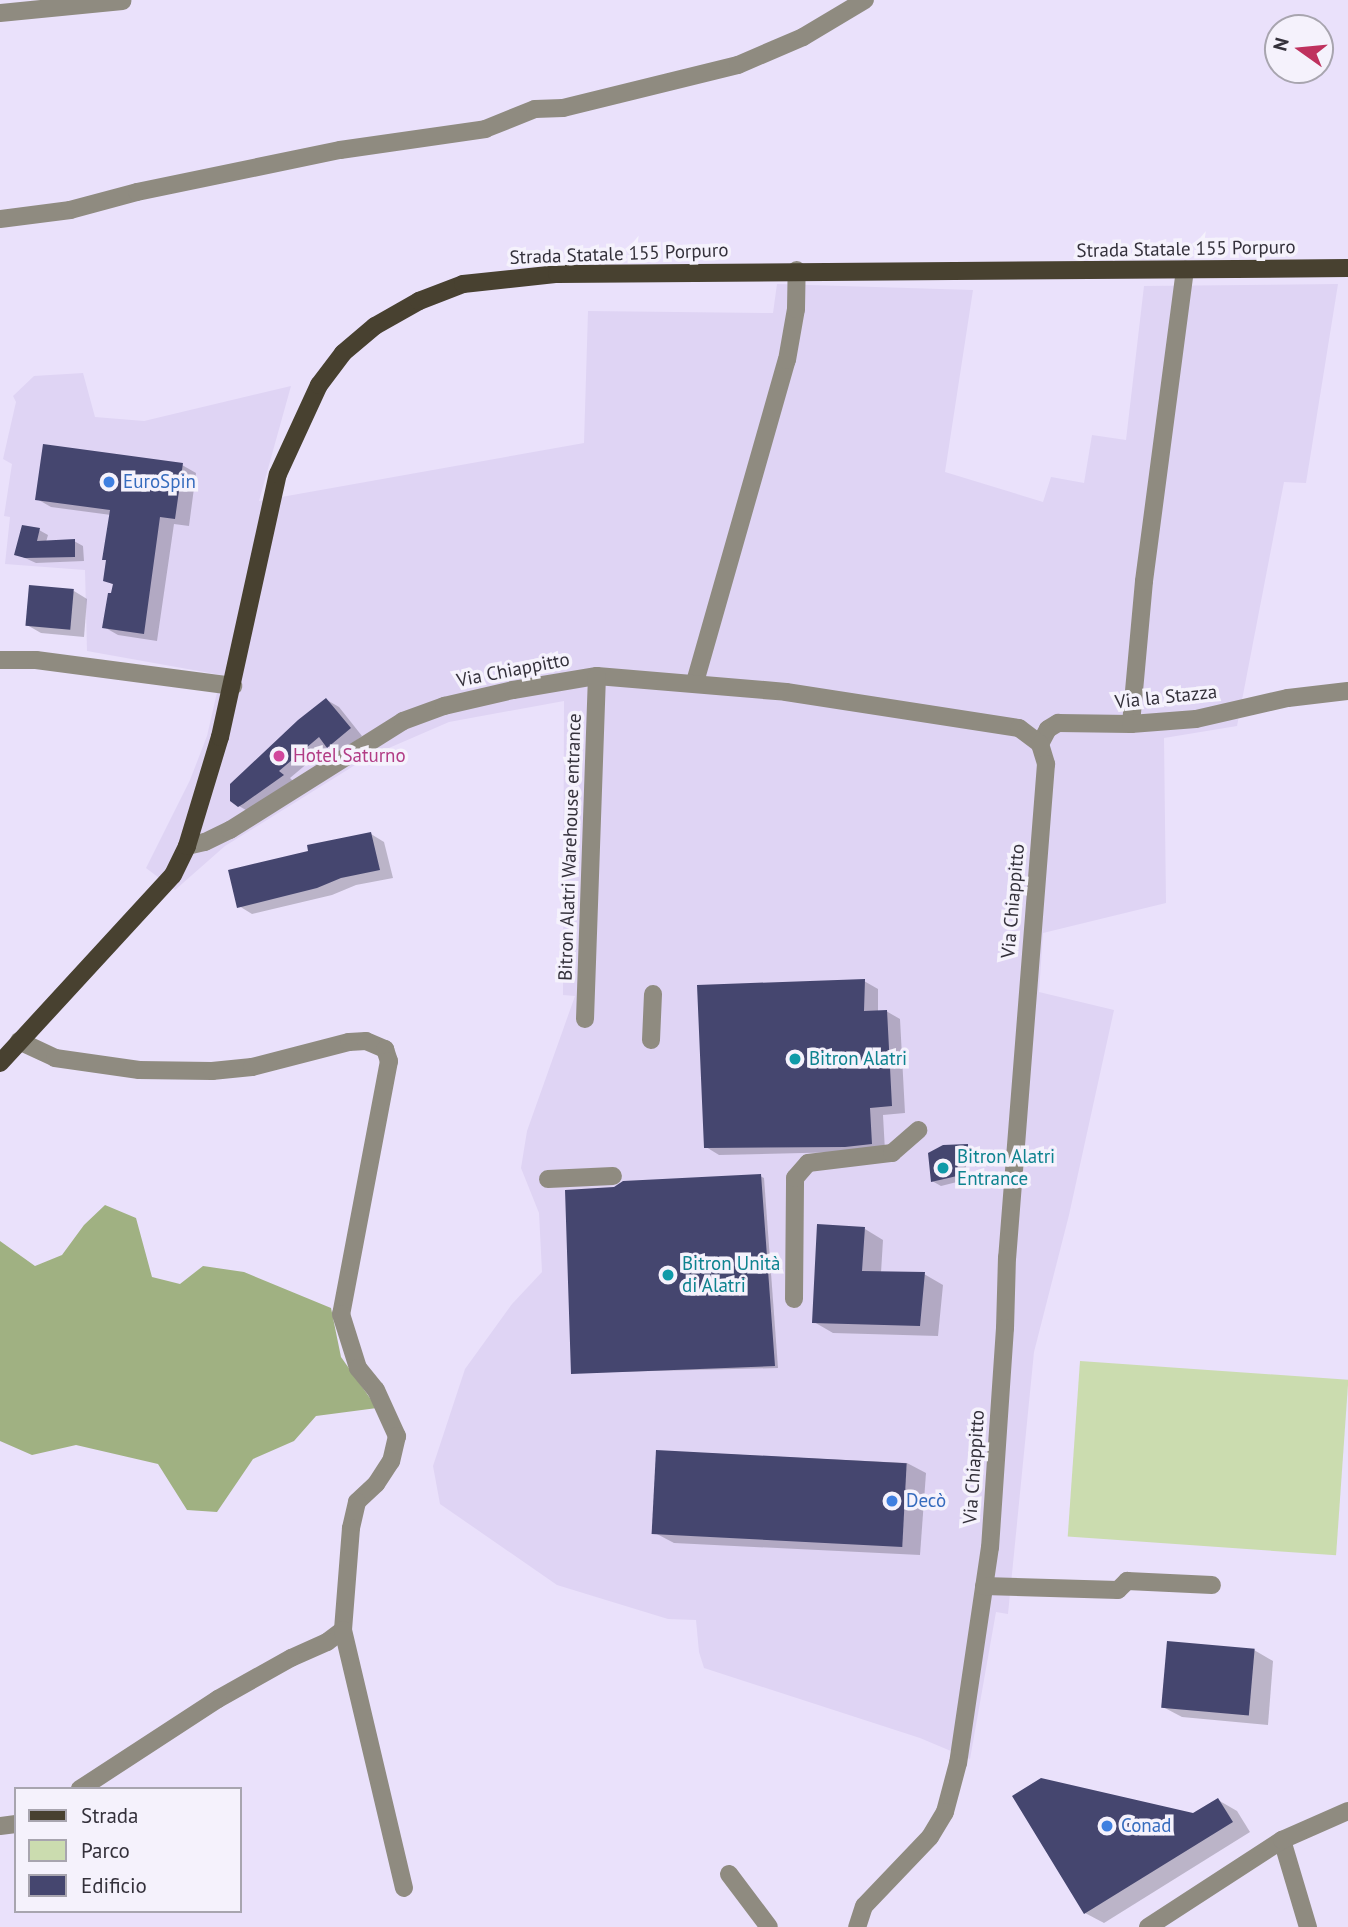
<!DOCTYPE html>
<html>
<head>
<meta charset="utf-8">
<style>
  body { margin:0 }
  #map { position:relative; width:1348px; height:1927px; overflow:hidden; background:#eae1fb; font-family:"PT Sans",sans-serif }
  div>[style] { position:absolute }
  .built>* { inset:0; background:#dfd4f4 }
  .green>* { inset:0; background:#cbdcaf; transform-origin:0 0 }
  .forest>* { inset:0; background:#a0b182 }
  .shadow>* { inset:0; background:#0003 }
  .building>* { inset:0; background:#45466f; transform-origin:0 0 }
  .minor>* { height:18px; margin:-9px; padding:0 9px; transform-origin:9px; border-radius:9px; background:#8f8b80 }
  .major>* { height:18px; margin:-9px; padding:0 9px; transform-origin:9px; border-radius:9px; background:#484130 }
  .dots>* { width:19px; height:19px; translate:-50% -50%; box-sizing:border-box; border:4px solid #f5f2fc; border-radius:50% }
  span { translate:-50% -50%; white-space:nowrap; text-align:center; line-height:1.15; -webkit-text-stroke:7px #f5f2fc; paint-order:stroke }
  .street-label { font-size:19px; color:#34313b }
  .shop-label { font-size:19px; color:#366cbe }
  .left { translate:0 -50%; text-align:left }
  .hotel-label { font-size:19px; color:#b23c85 }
  .culture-label { font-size:19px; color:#0d838f }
  .legend { position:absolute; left:14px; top:1787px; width:228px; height:126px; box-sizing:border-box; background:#f5f2fc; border:2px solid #a8a5af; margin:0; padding:9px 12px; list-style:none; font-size:21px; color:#34313b }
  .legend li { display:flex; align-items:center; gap:14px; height:35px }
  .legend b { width:35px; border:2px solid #a8a5af }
  .north { position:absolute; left:1264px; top:14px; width:70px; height:70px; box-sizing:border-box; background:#f5f2fc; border:2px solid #a8a5af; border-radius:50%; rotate:285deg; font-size:19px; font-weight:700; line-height:28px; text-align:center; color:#34313b }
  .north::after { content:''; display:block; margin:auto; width:24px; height:32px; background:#bf315e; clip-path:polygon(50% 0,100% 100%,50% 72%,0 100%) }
</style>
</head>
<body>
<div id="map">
  <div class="built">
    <div style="clip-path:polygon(777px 284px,973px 290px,945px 472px,1043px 502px,1051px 477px,1084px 483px,1092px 435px,1126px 440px,1144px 286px,1338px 284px,1306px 483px,1284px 482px,1237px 726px,1164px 738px,1166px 903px,1043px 933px,1039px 992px,1114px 1010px,1069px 1215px,1034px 1352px,1008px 1614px,996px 1612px,970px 1759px,920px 1738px,704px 1668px,699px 1652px,696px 1620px,668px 1619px,557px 1585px,440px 1504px,433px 1466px,465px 1369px,512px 1304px,542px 1272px,539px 1213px,521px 1168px,527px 1131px,575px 996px,563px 995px,564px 701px,449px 722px,368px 757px,225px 846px,175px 890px,146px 868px,190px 780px,207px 736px,221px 675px,87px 651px,85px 570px,5px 564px,10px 517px,4px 516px,12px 464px,3px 459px,16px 402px,13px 396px,34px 376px,83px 373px,95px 417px,144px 421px,291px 386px,259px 501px,584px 443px,588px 311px,773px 313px)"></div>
  </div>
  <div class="green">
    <div style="left:1080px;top:1361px;width:269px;height:176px;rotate:4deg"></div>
  </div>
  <div class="forest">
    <div style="clip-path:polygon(105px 1205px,136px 1218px,152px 1277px,180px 1284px,203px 1266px,244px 1272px,331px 1308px,341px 1357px,377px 1408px,316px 1416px,294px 1441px,253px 1459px,217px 1512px,187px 1510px,158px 1464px,76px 1445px,32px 1455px,0 1441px,0 1241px,35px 1266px,62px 1255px,84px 1225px)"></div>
  </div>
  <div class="shadow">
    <div style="clip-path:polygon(182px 465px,196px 473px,189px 526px,174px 524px,157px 641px,118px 635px,104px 627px,114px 585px,105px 580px,111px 515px,51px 507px,37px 499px)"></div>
    <div style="clip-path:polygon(39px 530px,48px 535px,46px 542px,74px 541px,83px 546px,84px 561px,36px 563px,16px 554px)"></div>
    <div style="clip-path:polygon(74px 591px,87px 599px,84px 637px,41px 633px,27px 625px)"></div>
    <div style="clip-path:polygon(327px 700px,339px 707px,362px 736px,340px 753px,328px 746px,290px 778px,295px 783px,251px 813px,239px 806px)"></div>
    <div style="clip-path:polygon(371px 834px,384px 842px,393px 878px,356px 885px,332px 895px,252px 914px,239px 906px)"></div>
    <div style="clip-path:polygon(864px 981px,878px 989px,878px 1012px,886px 1011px,900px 1019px,905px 1113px,883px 1115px,885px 1151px,719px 1155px,706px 1147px)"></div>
    <div style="clip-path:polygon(968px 1146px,977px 1151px,977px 1163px,966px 1164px,965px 1180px,941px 1186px,932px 1181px)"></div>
    <div style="clip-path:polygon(760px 1176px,764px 1178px,778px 1368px,572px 1373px)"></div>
    <div style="clip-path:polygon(865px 1229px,883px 1240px,881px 1273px,924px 1274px,943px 1285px,938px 1336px,833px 1333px,814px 1322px)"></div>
    <div style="clip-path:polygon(658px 1451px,907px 1463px,926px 1473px,920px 1555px,674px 1543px,655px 1533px)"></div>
    <div style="clip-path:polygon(1254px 1650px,1273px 1661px,1268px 1725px,1182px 1717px,1163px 1707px)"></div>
    <div style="clip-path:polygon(1218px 1800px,1237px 1811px,1250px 1832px,1104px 1923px,1085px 1913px,1193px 1815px)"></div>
  </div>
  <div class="building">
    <div style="clip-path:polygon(43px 444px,183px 463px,175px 519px,160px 517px,144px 634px,102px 628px,108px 593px,111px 593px,113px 584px,103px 581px,106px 560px,102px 560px,110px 510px,35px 500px)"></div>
    <div style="clip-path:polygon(22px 525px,40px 528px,37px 541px,75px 539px,75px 557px,25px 558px,14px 555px)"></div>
    <div style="left:29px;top:585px;width:45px;height:41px;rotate:5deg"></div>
    <div style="clip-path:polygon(326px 698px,351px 728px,327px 748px,319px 737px,279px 771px,284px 775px,243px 804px,238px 807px,230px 801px,230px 784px,298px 720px)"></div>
    <div style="clip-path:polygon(371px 832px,380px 870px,341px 878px,317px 888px,237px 908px,228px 870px,308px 851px,307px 845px)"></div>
    <div style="clip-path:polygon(865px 979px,864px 1011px,887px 1010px,892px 1106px,870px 1108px,872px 1144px,845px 1147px,704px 1148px,697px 985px)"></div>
    <div style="clip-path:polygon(968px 1144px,968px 1159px,958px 1159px,957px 1176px,931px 1182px,928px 1153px,943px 1145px)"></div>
    <div style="clip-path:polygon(761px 1174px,775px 1366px,571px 1374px,565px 1190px,614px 1187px,623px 1181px)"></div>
    <div style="clip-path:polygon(817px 1224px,865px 1227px,862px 1271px,925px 1272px,920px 1326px,812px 1323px)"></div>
    <div style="left:656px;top:1450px;width:251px;height:84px;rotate:3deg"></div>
    <div style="left:1167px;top:1641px;width:88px;height:67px;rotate:5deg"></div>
    <div style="clip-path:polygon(1041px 1778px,1193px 1813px,1218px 1798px,1233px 1822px,1084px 1914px,1012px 1796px)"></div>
  </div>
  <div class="minor">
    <div style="left:0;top:13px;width:123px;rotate:-5.6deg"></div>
    <div style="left:0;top:219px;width:71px;rotate:-7.3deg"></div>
    <div style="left:70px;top:210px;width:69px;rotate:-15deg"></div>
    <div style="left:137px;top:192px;width:207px;rotate:-11.7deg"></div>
    <div style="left:340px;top:150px;width:147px;rotate:-8.2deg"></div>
    <div style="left:485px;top:129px;width:54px;rotate:-21.8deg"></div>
    <div style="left:535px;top:109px;width:28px;rotate:-2deg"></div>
    <div style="left:563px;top:108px;width:180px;rotate:-13.8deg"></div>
    <div style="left:738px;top:65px;width:71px;rotate:-23.3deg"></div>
    <div style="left:803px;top:37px;width:72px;rotate:-30.8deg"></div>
    <div style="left:0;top:660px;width:36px"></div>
    <div style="left:36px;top:660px;width:199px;rotate:7.5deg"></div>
    <div style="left:695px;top:682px;width:335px;rotate:-74.1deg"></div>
    <div style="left:787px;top:360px;width:52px;rotate:-80deg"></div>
    <div style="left:796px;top:309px;width:39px;rotate:-89deg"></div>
    <div style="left:1131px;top:724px;width:144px;rotate:-84.8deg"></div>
    <div style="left:1144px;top:581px;width:314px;rotate:-82.5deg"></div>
    <div style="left:1040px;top:744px;width:17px;rotate:-62deg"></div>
    <div style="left:1048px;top:729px;width:12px;rotate:-31deg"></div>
    <div style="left:1058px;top:723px;width:73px;rotate:0.8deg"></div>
    <div style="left:1131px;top:724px;width:65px;rotate:-4.4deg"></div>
    <div style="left:1196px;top:719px;width:94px;rotate:-12.9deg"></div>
    <div style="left:1288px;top:698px;width:60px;rotate:-6.7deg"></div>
    <div style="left:187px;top:846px;width:18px;rotate:-13deg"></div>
    <div style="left:205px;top:842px;width:28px;rotate:-26deg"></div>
    <div style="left:230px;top:830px;width:204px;rotate:-32.2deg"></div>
    <div style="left:403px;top:721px;width:44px;rotate:-20.1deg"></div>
    <div style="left:444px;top:706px;width:71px;rotate:-13.1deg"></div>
    <div style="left:513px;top:690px;width:85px;rotate:-9.5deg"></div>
    <div style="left:597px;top:676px;width:190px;rotate:4.8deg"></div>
    <div style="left:786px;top:692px;width:236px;rotate:8.8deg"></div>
    <div style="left:1019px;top:728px;width:26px;rotate:37deg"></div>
    <div style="left:1040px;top:744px;width:21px;rotate:73deg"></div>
    <div style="left:1046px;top:764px;width:495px;rotate:94.5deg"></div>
    <div style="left:1007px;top:1257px;width:71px;rotate:91.6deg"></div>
    <div style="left:1005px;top:1328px;width:220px;rotate:93.9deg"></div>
    <div style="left:990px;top:1547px;width:218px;rotate:98.4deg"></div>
    <div style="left:958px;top:1763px;width:51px;rotate:104.9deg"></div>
    <div style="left:945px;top:1812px;width:29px;rotate:121deg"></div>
    <div style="left:930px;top:1837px;width:95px;rotate:133.7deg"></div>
    <div style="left:864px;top:1906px;width:22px;rotate:108deg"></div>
    <div style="left:585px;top:1019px;width:343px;rotate:-88deg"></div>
    <div style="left:651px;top:1040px;width:46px;rotate:-87.5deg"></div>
    <div style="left:19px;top:1041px;width:40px;rotate:25deg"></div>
    <div style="left:55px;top:1058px;width:85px;rotate:8.1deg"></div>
    <div style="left:139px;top:1070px;width:73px;rotate:0.8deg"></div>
    <div style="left:212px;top:1071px;width:40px;rotate:-5.7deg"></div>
    <div style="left:252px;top:1067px;width:100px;rotate:-14.5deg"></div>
    <div style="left:349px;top:1042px;width:17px;rotate:-3deg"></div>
    <div style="left:366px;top:1041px;width:21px;rotate:23deg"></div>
    <div style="left:385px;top:1049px;width:13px;rotate:72deg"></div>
    <div style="left:389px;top:1061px;width:258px;rotate:100.7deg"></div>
    <div style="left:341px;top:1314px;width:57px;rotate:72.5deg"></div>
    <div style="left:358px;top:1368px;width:28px;rotate:51deg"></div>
    <div style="left:376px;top:1390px;width:51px;rotate:65.5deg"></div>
    <div style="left:397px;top:1436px;width:26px;rotate:103deg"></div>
    <div style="left:391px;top:1461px;width:27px;rotate:123deg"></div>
    <div style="left:376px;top:1484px;width:26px;rotate:137deg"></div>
    <div style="left:357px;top:1502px;width:27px;rotate:103deg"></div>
    <div style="left:351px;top:1528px;width:102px;rotate:94.5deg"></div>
    <div style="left:343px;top:1630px;width:20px;rotate:143deg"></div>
    <div style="left:327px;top:1642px;width:39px;rotate:156deg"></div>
    <div style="left:291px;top:1658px;width:84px;rotate:150.7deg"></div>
    <div style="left:218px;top:1699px;width:165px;rotate:146.9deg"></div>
    <div style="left:548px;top:1179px;width:65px;rotate:-2.6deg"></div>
    <div style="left:794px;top:1299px;width:121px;rotate:-89.5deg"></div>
    <div style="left:795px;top:1178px;width:20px;rotate:-49deg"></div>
    <div style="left:808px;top:1163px;width:85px;rotate:-6.8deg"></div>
    <div style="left:892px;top:1153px;width:35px;rotate:-41deg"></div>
    <div style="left:984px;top:1586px;width:134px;rotate:1.7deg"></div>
    <div style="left:1118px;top:1590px;width:13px;rotate:-45deg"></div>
    <div style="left:1127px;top:1581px;width:85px;rotate:2.7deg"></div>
    <div style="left:343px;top:1630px;width:265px;rotate:76.7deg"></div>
    <div style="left:0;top:1826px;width:16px;rotate:-7deg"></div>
    <div style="left:1282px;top:1840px;width:91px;rotate:73.4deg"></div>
    <div style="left:729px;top:1874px;width:66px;rotate:53deg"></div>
    <div style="left:1148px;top:1927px;width:160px;rotate:-33deg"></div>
    <div style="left:1282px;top:1840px;width:72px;rotate:-23.7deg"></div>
  </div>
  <div class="major">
    <div style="left:0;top:1063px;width:255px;rotate:-47.4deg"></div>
    <div style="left:173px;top:875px;width:32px;rotate:-64deg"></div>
    <div style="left:187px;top:846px;width:114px;rotate:-73.2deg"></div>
    <div style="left:220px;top:737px;width:269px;rotate:-77.6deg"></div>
    <div style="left:278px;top:474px;width:98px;rotate:-65.3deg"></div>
    <div style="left:319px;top:385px;width:40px;rotate:-53deg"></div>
    <div style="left:343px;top:353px;width:42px;rotate:-40.2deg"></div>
    <div style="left:375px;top:326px;width:51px;rotate:-29.6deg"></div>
    <div style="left:419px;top:301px;width:47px;rotate:-21.1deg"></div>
    <div style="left:463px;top:284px;width:95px;rotate:-6.1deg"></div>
    <div style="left:557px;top:274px;width:791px;rotate:-0.43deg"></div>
  </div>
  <div class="dots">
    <div style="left:109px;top:482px;background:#3f7fe0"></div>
    <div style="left:279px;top:756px;background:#d1479c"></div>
    <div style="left:795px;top:1059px;background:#0f9aa8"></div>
    <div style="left:943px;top:1168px;background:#0f9aa8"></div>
    <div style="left:668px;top:1275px;background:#0f9aa8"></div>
    <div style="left:892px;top:1501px;background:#3f7fe0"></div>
    <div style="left:1107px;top:1826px;background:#3f7fe0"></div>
  </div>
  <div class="street-label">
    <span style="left:1186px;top:249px;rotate:-1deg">Strada Statale 155 Porpuro</span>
    <span style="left:619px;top:254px;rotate:-2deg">Strada Statale 155 Porpuro</span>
    <span style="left:513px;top:670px;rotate:-11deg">Via Chiappitto</span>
    <span style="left:1166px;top:697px;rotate:-6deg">Via la Stazza</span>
    <span style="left:570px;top:847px;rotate:-88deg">Bitron Alatri Warehouse entrance</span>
    <span style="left:1013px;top:901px;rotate:-85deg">Via Chiappitto</span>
    <span style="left:974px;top:1467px;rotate:-86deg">Via Chiappitto</span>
  </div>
  <div class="shop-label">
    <span class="left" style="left:123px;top:482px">EuroSpin</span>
    <span class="left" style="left:906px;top:1501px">Decò</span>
    <span class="left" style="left:1121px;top:1826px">Conad</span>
  </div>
  <div class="hotel-label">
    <span class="left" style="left:293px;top:756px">Hotel Saturno</span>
  </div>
  <div class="culture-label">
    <span class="left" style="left:809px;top:1059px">Bitron Alatri</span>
    <span class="left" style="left:957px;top:1168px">Bitron Alatri<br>Entrance</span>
    <span class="left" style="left:682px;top:1275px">Bitron Unità<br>di Alatri</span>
  </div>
  <ul class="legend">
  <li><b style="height:9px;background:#484130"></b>Strada</li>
  <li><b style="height:19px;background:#cbdcaf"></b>Parco</li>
  <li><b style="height:19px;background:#45466f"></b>Edificio</li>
  </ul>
  <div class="north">N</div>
</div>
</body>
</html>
